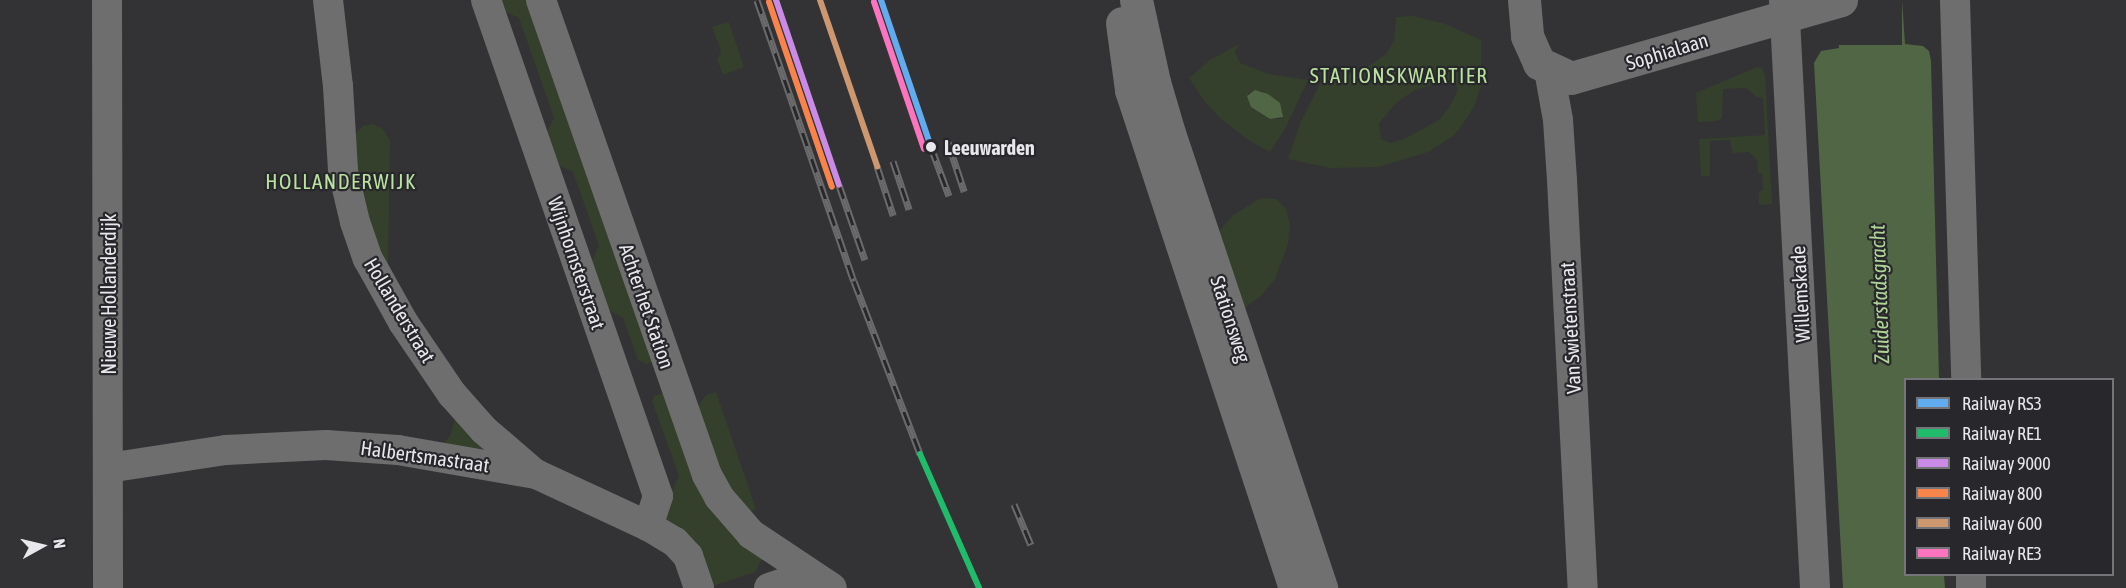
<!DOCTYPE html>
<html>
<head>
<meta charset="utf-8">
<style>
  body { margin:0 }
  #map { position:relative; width:2126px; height:588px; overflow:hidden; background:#333235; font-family:"Asap Condensed",sans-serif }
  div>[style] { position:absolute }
  .green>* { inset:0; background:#34402b }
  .water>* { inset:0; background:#516644 }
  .pier>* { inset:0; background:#333235; transform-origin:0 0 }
  .minor>* { height:30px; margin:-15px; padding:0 15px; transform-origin:15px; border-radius:15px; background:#6e6e6e }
  .tertiary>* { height:33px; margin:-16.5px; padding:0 16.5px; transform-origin:16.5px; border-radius:16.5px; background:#6e6e6e }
  .secondary>* { height:33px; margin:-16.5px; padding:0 16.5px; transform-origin:16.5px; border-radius:16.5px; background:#707071 }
  .rail>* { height:7px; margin-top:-3.5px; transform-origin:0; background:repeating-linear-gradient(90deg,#28272c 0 14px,#6b6b6c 0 28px); box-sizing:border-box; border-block:2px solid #6b6b6c }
  .rail-1>* { height:6px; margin:-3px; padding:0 3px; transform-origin:3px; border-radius:3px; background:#60acee }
  .rail-2>* { height:6px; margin:-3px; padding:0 3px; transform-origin:3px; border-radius:3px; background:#20bc6c }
  .rail-3>* { height:6px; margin:-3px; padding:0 3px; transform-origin:3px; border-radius:3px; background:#ca8be6 }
  .rail-4>* { height:6px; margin:-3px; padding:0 3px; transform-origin:3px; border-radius:3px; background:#f8844c }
  .rail-5>* { height:6px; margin:-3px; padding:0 3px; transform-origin:3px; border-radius:3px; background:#cd976f }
  .rail-6>* { height:6px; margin:-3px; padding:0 3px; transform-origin:3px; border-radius:3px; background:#fc73be }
  .dots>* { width:16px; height:16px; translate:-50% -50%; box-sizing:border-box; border:3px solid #28272c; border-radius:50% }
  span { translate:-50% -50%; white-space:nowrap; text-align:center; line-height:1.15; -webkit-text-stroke:4.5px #28272c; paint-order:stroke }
  .street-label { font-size:20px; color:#e8e7eb }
  .stop-label { font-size:20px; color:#e8e7eb; font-weight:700 }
  .left { translate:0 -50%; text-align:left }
  .neighbourhood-label { font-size:21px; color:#bae39f; letter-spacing:1.5px }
  .water-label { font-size:21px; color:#afd596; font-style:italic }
  .legend { position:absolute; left:1904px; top:378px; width:210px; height:198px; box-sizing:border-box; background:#28272c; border:2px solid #757478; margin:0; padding:8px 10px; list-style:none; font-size:18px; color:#e8e7eb }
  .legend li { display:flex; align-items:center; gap:12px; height:30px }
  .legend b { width:30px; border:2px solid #757478 }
  .north { position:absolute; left:12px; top:516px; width:60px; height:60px; -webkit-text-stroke:4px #28272c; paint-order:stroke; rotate:82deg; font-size:16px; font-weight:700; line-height:24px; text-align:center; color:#e8e7eb }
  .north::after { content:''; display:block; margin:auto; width:21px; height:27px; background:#e8e7eb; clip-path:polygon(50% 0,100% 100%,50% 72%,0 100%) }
</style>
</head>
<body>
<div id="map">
  <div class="green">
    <div style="clip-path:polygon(494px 0,529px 0,654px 361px,646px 364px,638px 360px,623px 318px,600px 305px,588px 269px,599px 246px,573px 172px,550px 161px,543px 141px,554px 118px,519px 18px,496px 7px)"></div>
    <div style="clip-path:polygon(evenodd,1413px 16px,1445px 24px,1481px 40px,1481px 86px,1474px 107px,1460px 128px,1453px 136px,1428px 152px,1378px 167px,1330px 168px,1288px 159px,1301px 121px,1322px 80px,1355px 73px,1375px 62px,1386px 54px,1394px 41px,1396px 17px,1413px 16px,1449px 80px,1455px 82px,1458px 90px,1450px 106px,1439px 120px,1406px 138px,1391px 143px,1381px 139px,1379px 123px,1396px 103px,1415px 90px,1449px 80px)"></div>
    <div style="clip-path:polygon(729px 22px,744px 67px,723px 75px,717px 59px,721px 51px,712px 27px)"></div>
    <div style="clip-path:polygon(evenodd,1239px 44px,1235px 52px,1240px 63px,1269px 74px,1308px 80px,1286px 127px,1270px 152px,1250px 141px,1221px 119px,1205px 102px,1189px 78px,1210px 60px,1239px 44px,1262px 91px,1275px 99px,1281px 119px,1270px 119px,1251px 107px,1248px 93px,1262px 91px)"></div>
    <div style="clip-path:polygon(1757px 67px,1762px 68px,1765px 75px,1772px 204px,1759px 205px,1759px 192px,1763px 190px,1762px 173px,1758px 173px,1757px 160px,1749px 152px,1732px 153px,1730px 140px,1710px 141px,1710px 176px,1701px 176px,1699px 139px,1765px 135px,1763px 98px,1757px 97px,1746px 88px,1723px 89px,1722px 118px,1717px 121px,1698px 122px,1696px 93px)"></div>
    <div style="clip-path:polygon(373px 124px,383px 129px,390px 141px,388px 267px,361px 212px,355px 134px,363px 126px)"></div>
    <div style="clip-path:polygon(1261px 198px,1276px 199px,1286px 209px,1290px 225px,1288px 244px,1275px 279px,1261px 296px,1242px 310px,1217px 234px,1233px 215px)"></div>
    <div style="clip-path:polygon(716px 392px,756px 509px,747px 513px,725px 483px,698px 406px,706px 395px)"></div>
    <div style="clip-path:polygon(665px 393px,763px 557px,755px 572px,707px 588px,662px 525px,668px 499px,679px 476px,652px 401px,654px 396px)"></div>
    <div style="clip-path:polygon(455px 418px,497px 453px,443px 444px,450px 436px)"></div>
  </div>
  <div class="water">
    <div style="clip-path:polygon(1836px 0,1902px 0,1905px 44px,1923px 46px,1929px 51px,1931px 61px,1939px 379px,1906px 380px,1906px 574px,1944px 575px,1945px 588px,1843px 588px,1814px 63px,1821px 51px,1839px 48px)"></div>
    <div style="clip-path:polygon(1255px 90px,1268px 94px,1280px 103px,1283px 117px,1270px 119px,1251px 107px,1247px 96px)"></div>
  </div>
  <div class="pier">
    <div style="left:1836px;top:0;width:66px;height:45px"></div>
  </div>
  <div class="minor">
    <div style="left:107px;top:0;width:588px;rotate:89.9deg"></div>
    <div style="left:328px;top:0;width:87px;rotate:83.4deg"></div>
    <div style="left:338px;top:86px;width:85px;rotate:86.6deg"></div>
    <div style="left:343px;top:171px;width:52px;rotate:76.8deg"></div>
    <div style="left:355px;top:222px;width:39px;rotate:71deg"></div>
    <div style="left:368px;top:259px;width:72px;rotate:60.9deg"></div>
    <div style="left:403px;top:322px;width:87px;rotate:55.8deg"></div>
    <div style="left:452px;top:394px;width:48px;rotate:48.4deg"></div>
    <div style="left:484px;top:430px;width:66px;rotate:40.7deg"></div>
    <div style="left:486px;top:0;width:525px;rotate:70.87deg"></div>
    <div style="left:658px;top:496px;width:32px;rotate:108deg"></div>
    <div style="left:541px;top:0;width:503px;rotate:70.74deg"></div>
    <div style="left:707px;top:475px;width:25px;rotate:61deg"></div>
    <div style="left:719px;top:497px;width:49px;rotate:49.1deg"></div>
    <div style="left:751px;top:534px;width:97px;rotate:33.7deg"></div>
    <div style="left:1784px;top:0;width:589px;rotate:86.98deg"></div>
    <div style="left:1955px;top:0;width:380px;rotate:88.3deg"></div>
    <div style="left:1549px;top:70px;width:51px;rotate:79.8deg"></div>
    <div style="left:1558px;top:120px;width:60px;rotate:86.2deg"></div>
    <div style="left:1562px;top:180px;width:409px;rotate:87.1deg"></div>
    <div style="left:108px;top:468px;width:119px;rotate:-8.7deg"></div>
    <div style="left:226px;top:450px;width:100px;rotate:-2.9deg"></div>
    <div style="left:326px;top:445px;width:72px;rotate:4deg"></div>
    <div style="left:398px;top:450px;width:140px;rotate:9.9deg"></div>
    <div style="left:536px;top:474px;width:123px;rotate:24.9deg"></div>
    <div style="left:648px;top:526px;width:31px;rotate:31deg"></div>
    <div style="left:675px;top:542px;width:19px;rotate:47deg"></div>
    <div style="left:688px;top:556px;width:34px;rotate:71deg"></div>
    <div style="left:1971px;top:574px;width:14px;rotate:90deg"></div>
    <div style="left:769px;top:588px;width:43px;rotate:-18.9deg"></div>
  </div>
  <div class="tertiary">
    <div style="left:1524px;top:0;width:36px;rotate:85deg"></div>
    <div style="left:1527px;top:36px;width:30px;rotate:66deg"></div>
    <div style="left:1539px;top:63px;width:35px;rotate:25deg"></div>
    <div style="left:1571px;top:78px;width:281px;rotate:-16.1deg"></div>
  </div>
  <div class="secondary">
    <div style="left:1136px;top:0;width:84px;rotate:77.6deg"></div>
    <div style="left:1154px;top:82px;width:53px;rotate:73.6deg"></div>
    <div style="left:1169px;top:133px;width:480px;rotate:71.5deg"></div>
    <div style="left:1122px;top:23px;width:68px;rotate:82.3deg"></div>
    <div style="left:1131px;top:90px;width:524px;rotate:71.77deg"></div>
  </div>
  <div class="rail">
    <div style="left:757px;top:0;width:297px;rotate:71deg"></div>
    <div style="left:854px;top:281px;width:185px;rotate:69.1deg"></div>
    <div style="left:948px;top:142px;width:52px;rotate:71.9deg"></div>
    <div style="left:931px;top:147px;width:52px;rotate:69.8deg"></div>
    <div style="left:893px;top:161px;width:51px;rotate:71.6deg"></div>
    <div style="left:877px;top:166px;width:52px;rotate:71.9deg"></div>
    <div style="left:839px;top:185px;width:79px;rotate:70.9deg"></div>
    <div style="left:1014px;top:504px;width:44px;rotate:67.5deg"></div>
  </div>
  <div class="rail-1">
    <div style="left:881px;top:0;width:155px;rotate:71.2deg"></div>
  </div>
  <div class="rail-2">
    <div style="left:920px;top:454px;width:146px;rotate:66.2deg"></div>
  </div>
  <div class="rail-3">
    <div style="left:776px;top:0;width:195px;rotate:71.2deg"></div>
  </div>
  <div class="rail-4">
    <div style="left:769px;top:2px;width:195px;rotate:71.2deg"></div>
  </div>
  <div class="rail-5">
    <div style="left:820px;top:0;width:176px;rotate:71deg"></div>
  </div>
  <div class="rail-6">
    <div style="left:874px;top:2px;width:155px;rotate:71.2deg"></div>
  </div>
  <div class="dots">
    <div style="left:931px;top:147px;background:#e8e7eb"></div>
  </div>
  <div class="street-label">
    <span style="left:1667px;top:51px;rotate:-17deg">Sophialaan</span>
    <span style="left:577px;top:263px;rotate:71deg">Wijnhornsterstraat</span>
    <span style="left:108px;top:294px;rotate:-90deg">Nieuwe Hollanderdijk</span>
    <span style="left:1800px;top:294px;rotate:-93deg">Willemskade</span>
    <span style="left:647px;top:306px;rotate:71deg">Achter het Station</span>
    <span style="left:400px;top:310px;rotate:59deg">Hollanderstraat</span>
    <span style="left:1231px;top:319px;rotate:72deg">Stationsweg</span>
    <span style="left:1570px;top:328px;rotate:-93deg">Van Swietenstraat</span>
    <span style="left:425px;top:456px;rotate:8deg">Halbertsmastraat</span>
  </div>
  <div class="stop-label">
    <span class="left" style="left:944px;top:147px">Leeuwarden</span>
  </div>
  <div class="neighbourhood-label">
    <span style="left:1399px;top:75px">STATIONSKWARTIER</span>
    <span style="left:341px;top:181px">HOLLANDERWIJK</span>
  </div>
  <div class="water-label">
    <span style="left:1879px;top:294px;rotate:-92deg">Zuiderstadsgracht</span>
  </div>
  <ul class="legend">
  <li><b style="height:8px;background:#60acee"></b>Railway RS3</li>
  <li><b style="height:8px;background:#20bc6c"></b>Railway RE1</li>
  <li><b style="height:8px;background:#ca8be6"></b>Railway 9000</li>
  <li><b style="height:8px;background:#f8844c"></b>Railway 800</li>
  <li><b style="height:8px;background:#cd976f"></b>Railway 600</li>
  <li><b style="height:8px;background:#fc73be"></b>Railway RE3</li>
  </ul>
  <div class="north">N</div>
</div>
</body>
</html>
